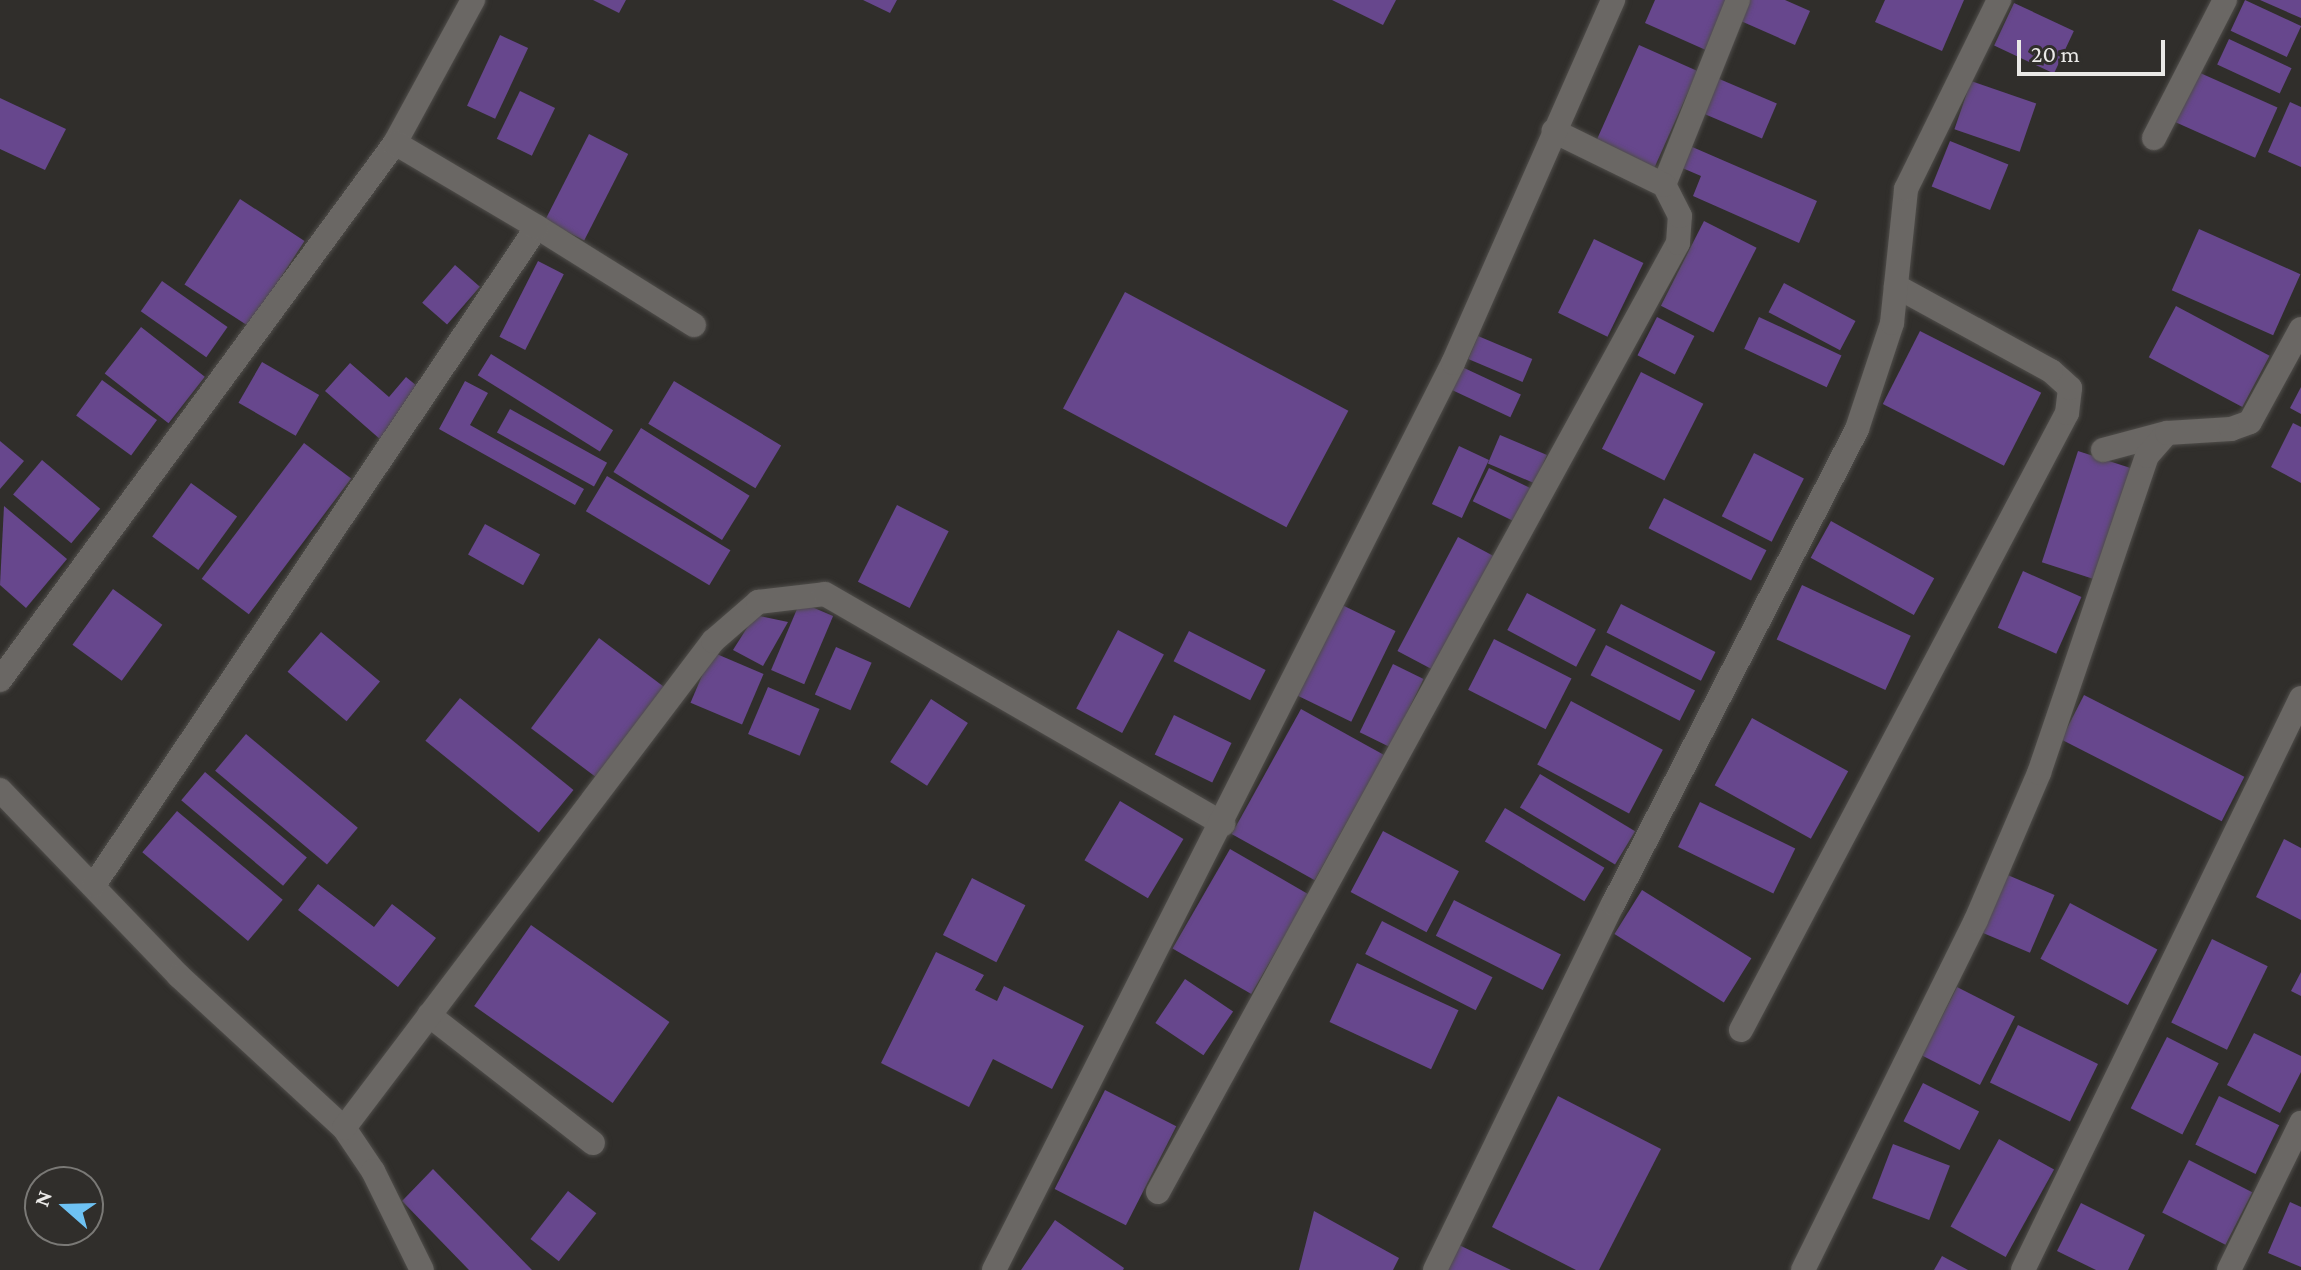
<!DOCTYPE html>
<html>
<head>
<meta charset="utf-8">
<style>
  body { margin:0 }
  #map { position:relative; width:2301px; height:1270px; overflow:hidden; background:#302e2b; font-family:"Crimson Pro",serif }
  div>[style] { position:absolute }
  .building>* { inset:0; background:#67478d; transform-origin:0 0 }
  .roads { filter:drop-shadow(0 0 2px #4f4d4a) drop-shadow(0 0 2px #4f4d4a) }
  .street>* { height:24px; margin:-12px; padding:0 12px; transform-origin:12px; border-radius:12px; background:#6a6764 }
  span { translate:-50% -50%; white-space:nowrap; text-align:center; line-height:1.15; -webkit-text-stroke:8px #302e2b; paint-order:stroke }
  .north { position:absolute; left:24px; top:1166px; width:80px; height:80px; box-sizing:border-box; background:#302e2b; border:2px solid #7a7976; border-radius:50%; rotate:290deg; font-size:22px; font-weight:700; line-height:32px; text-align:center; color:#eae9e7 }
  .north::after { content:''; display:block; margin:auto; width:28px; height:36px; background:#6ec2f3; clip-path:polygon(50% 0,100% 100%,50% 72%,0 100%) }
  .scale { position:absolute; left:2017px; top:40px; width:148px; height:36px; box-sizing:border-box; border:4px solid #eae9e7; border-top:0; padding-left:10px; font-size:24px; line-height:28px; white-space:nowrap; color:#eae9e7; -webkit-text-stroke:6px #302e2b; paint-order:stroke }
</style>
</head>
<body>
<div id="map">
  <div class="building">
    <div style="clip-path:polygon(593px 0,626px 0,619px 13px)"></div>
    <div style="clip-path:polygon(863px 0,897px 0,890px 13px)"></div>
    <div style="clip-path:polygon(1332px 0,1396px 0,1383px 25px)"></div>
    <div style="clip-path:polygon(1655px 0,1731px 0,1708px 51px,1645px 23px)"></div>
    <div style="clip-path:polygon(1741px 0,1785px 0,1810px 11px,1795px 45px,1734px 18px)"></div>
    <div style="clip-path:polygon(1885px 0,1964px 0,1942px 51px,1875px 22px)"></div>
    <div style="left:2245px;top:0;width:62px;height:34px;rotate:25deg"></div>
    <div style="clip-path:polygon(2260px 0,2301px 0,2301px 18px)"></div>
    <div style="left:2014px;top:3px;width:66px;height:47px;rotate:25deg"></div>
    <div style="left:500px;top:35px;width:31px;height:78px;rotate:25deg"></div>
    <div style="left:2229px;top:39px;width:69px;height:28px;rotate:25deg"></div>
    <div style="left:1639px;top:45px;width:64px;height:107px;rotate:24deg"></div>
    <div style="left:2198px;top:72px;width:87px;height:55px;rotate:24deg"></div>
    <div style="left:1717px;top:78px;width:65px;height:38px;rotate:23deg"></div>
    <div style="left:1971px;top:81px;width:69px;height:51px;rotate:19deg"></div>
    <div style="left:520px;top:91px;width:39px;height:53px;rotate:26deg"></div>
    <div style="clip-path:polygon(0 98px,66px 129px,45px 170px,0 149px)"></div>
    <div style="clip-path:polygon(2290px 102px,2301px 107px,2301px 167px,2268px 152px)"></div>
    <div style="left:589px;top:134px;width:44px;height:97px;rotate:27deg"></div>
    <div style="left:1950px;top:141px;width:63px;height:49px;rotate:22deg"></div>
    <div style="clip-path:polygon(1690px 146px,1817px 201px,1799px 243px,1693px 196px,1701px 176px,1680px 167px)"></div>
    <div style="left:240px;top:199px;width:77px;height:102px;rotate:33deg"></div>
    <div style="left:1704px;top:221px;width:59px;height:95px;rotate:27deg"></div>
    <div style="left:2199px;top:229px;width:111px;height:67px;rotate:24deg"></div>
    <div style="left:1594px;top:239px;width:55px;height:82px;rotate:26deg"></div>
    <div style="left:538px;top:261px;width:29px;height:85px;rotate:27deg"></div>
    <div style="left:455px;top:265px;width:33px;height:50px;rotate:41deg"></div>
    <div style="left:162px;top:281px;width:80px;height:37px;rotate:35deg"></div>
    <div style="left:1784px;top:283px;width:81px;height:33px;rotate:28deg"></div>
    <div style="left:1125px;top:292px;width:253px;height:132px;rotate:28deg"></div>
    <div style="left:2176px;top:306px;width:106px;height:58px;rotate:28deg"></div>
    <div style="left:1657px;top:317px;width:42px;height:43px;rotate:27deg"></div>
    <div style="left:1759px;top:317px;width:91px;height:35px;rotate:25deg"></div>
    <div style="left:141px;top:327px;width:81px;height:59px;rotate:38deg"></div>
    <div style="left:1920px;top:331px;width:136px;height:82px;rotate:27deg"></div>
    <div style="left:1478px;top:336px;width:59px;height:25px;rotate:23deg"></div>
    <div style="left:491px;top:354px;width:144px;height:25px;rotate:32deg"></div>
    <div style="left:262px;top:362px;width:66px;height:47px;rotate:30deg"></div>
    <div style="clip-path:polygon(350px 363px,389px 397px,406px 377px,423px 391px,381px 440px,325px 391px)"></div>
    <div style="left:1462px;top:367px;width:65px;height:25px;rotate:25deg"></div>
    <div style="left:1641px;top:372px;width:70px;height:86px;rotate:27deg"></div>
    <div style="left:102px;top:380px;width:68px;height:44px;rotate:36deg"></div>
    <div style="clip-path:polygon(465px 381px,488px 393px,470px 425px,584px 489px,575px 505px,439px 429px)"></div>
    <div style="left:674px;top:381px;width:125px;height:50px;rotate:31deg"></div>
    <div style="clip-path:polygon(2301px 387px,2301px 414px,2290px 408px)"></div>
    <div style="left:510px;top:409px;width:111px;height:27px;rotate:29deg"></div>
    <div style="clip-path:polygon(2293px 423px,2301px 427px,2301px 483px,2271px 467px)"></div>
    <div style="left:641px;top:428px;width:128px;height:52px;rotate:32deg"></div>
    <div style="left:1500px;top:435px;width:51px;height:31px;rotate:23deg"></div>
    <div style="clip-path:polygon(0 441px,24px 461px,0 489px)"></div>
    <div style="left:304px;top:443px;width:59px;height:170px;rotate:37deg"></div>
    <div style="left:1459px;top:446px;width:33px;height:64px;rotate:25deg"></div>
    <div style="left:2078px;top:451px;width:56px;height:117px;rotate:18deg"></div>
    <div style="left:1754px;top:453px;width:56px;height:71px;rotate:27deg"></div>
    <div style="left:42px;top:460px;width:76px;height:45px;rotate:40deg"></div>
    <div style="left:1489px;top:468px;width:52px;height:37px;rotate:26deg"></div>
    <div style="left:607px;top:476px;width:144px;height:41px;rotate:31deg"></div>
    <div style="left:191px;top:483px;width:57px;height:66px;rotate:36deg"></div>
    <div style="left:1664px;top:498px;width:115px;height:34px;rotate:27deg"></div>
    <div style="left:897px;top:505px;width:58px;height:86px;rotate:27deg"></div>
    <div style="clip-path:polygon(4px 506px,67px 559px,26px 608px,0 585px)"></div>
    <div style="left:1831px;top:521px;width:118px;height:42px;rotate:29deg"></div>
    <div style="left:485px;top:524px;width:63px;height:35px;rotate:29deg"></div>
    <div style="left:1458px;top:537px;width:45px;height:129px;rotate:28deg"></div>
    <div style="left:2023px;top:571px;width:64px;height:62px;rotate:24deg"></div>
    <div style="left:1802px;top:585px;width:120px;height:60px;rotate:25deg"></div>
    <div style="left:113px;top:589px;width:61px;height:69px;rotate:36deg"></div>
    <div style="left:1527px;top:593px;width:78px;height:42px;rotate:28deg"></div>
    <div style="left:800px;top:602px;width:36px;height:74px;rotate:23deg"></div>
    <div style="left:1338px;top:603px;width:64px;height:101px;rotate:26deg"></div>
    <div style="left:1621px;top:604px;width:106px;height:32px;rotate:27deg"></div>
    <div style="clip-path:polygon(755px 615px,788px 622px,763px 666px,733px 650px)"></div>
    <div style="left:1118px;top:630px;width:52px;height:89px;rotate:28deg"></div>
    <div style="left:1189px;top:631px;width:86px;height:34px;rotate:27deg"></div>
    <div style="left:321px;top:632px;width:77px;height:52px;rotate:40deg"></div>
    <div style="left:599px;top:638px;width:82px;height:113px;rotate:37deg"></div>
    <div style="left:1494px;top:639px;width:87px;height:57px;rotate:27deg"></div>
    <div style="left:1606px;top:645px;width:100px;height:34px;rotate:27deg"></div>
    <div style="left:836px;top:647px;width:39px;height:52px;rotate:24deg"></div>
    <div style="left:712px;top:652px;width:56px;height:55px;rotate:23deg"></div>
    <div style="left:1393px;top:664px;width:34px;height:76px;rotate:26deg"></div>
    <div style="left:768px;top:687px;width:56px;height:51px;rotate:23deg"></div>
    <div style="left:2084px;top:695px;width:180px;height:50px;rotate:27deg"></div>
    <div style="left:460px;top:698px;width:146px;height:55px;rotate:39deg"></div>
    <div style="left:931px;top:699px;width:44px;height:75px;rotate:33deg"></div>
    <div style="left:1571px;top:701px;width:104px;height:72px;rotate:28deg"></div>
    <div style="left:1301px;top:709px;width:95px;height:143px;rotate:29deg"></div>
    <div style="left:1174px;top:715px;width:64px;height:44px;rotate:26deg"></div>
    <div style="left:1752px;top:718px;width:110px;height:77px;rotate:29deg"></div>
    <div style="left:246px;top:734px;width:146px;height:48px;rotate:40deg"></div>
    <div style="left:205px;top:772px;width:133px;height:37px;rotate:40deg"></div>
    <div style="left:1540px;top:774px;width:111px;height:39px;rotate:31deg"></div>
    <div style="left:1120px;top:801px;width:74px;height:69px;rotate:31deg"></div>
    <div style="left:1700px;top:802px;width:106px;height:50px;rotate:26deg"></div>
    <div style="left:1505px;top:808px;width:116px;height:39px;rotate:31deg"></div>
    <div style="left:177px;top:811px;width:138px;height:54px;rotate:40deg"></div>
    <div style="left:1383px;top:831px;width:86px;height:69px;rotate:28deg"></div>
    <div style="clip-path:polygon(2284px 839px,2301px 848px,2301px 920px,2256px 897px)"></div>
    <div style="left:1230px;top:849px;width:91px;height:115px;rotate:30deg"></div>
    <div style="left:2003px;top:873px;width:56px;height:63px;rotate:23deg"></div>
    <div style="left:972px;top:878px;width:60px;height:64px;rotate:27deg"></div>
    <div style="clip-path:polygon(318px 884px,374px 927px,392px 904px,436px 938px,398px 987px,298px 910px)"></div>
    <div style="left:1642px;top:890px;width:129px;height:52px;rotate:32deg"></div>
    <div style="left:1454px;top:900px;width:120px;height:40px;rotate:27deg"></div>
    <div style="left:2070px;top:903px;width:99px;height:63px;rotate:28deg"></div>
    <div style="left:1382px;top:921px;width:124px;height:37px;rotate:27deg"></div>
    <div style="left:531px;top:925px;width:169px;height:99px;rotate:35deg"></div>
    <div style="left:2212px;top:939px;width:62px;height:93px;rotate:26deg"></div>
    <div style="clip-path:polygon(936px 952px,984px 975px,975px 990px,997px 1001px,1004px 986px,1084px 1026px,1052px 1089px,993px 1059px,969px 1107px,881px 1063px)"></div>
    <div style="left:1357px;top:963px;width:112px;height:65px;rotate:25deg"></div>
    <div style="clip-path:polygon(2301px 972px,2301px 996px,2291px 991px)"></div>
    <div style="left:1185px;top:979px;width:58px;height:53px;rotate:34deg"></div>
    <div style="left:1957px;top:987px;width:65px;height:77px;rotate:27deg"></div>
    <div style="left:2018px;top:1025px;width:89px;height:64px;rotate:26deg"></div>
    <div style="clip-path:polygon(2254px 1033px,2301px 1056px,2301px 1072px,2280px 1113px,2227px 1085px)"></div>
    <div style="left:2167px;top:1037px;width:58px;height:80px;rotate:27deg"></div>
    <div style="left:1923px;top:1083px;width:63px;height:43px;rotate:27deg"></div>
    <div style="left:1105px;top:1090px;width:80px;height:111px;rotate:27deg"></div>
    <div style="clip-path:polygon(1558px 1096px,1661px 1149px,1599px 1270px,1576px 1270px,1492px 1227px)"></div>
    <div style="left:2219px;top:1096px;width:67px;height:54px;rotate:26deg"></div>
    <div style="left:1999px;top:1139px;width:63px;height:100px;rotate:29deg"></div>
    <div style="left:1893px;top:1144px;width:61px;height:58px;rotate:21deg"></div>
    <div style="left:2189px;top:1160px;width:71px;height:59px;rotate:27deg"></div>
    <div style="clip-path:polygon(433px 1169px,532px 1270px,469px 1270px,402px 1201px)"></div>
    <div style="left:568px;top:1191px;width:36px;height:61px;rotate:38deg"></div>
    <div style="clip-path:polygon(2290px 1202px,2301px 1207px,2301px 1267px,2268px 1253px)"></div>
    <div style="clip-path:polygon(2081px 1203px,2145px 1235px,2128px 1270px,2096px 1270px,2057px 1251px)"></div>
    <div style="clip-path:polygon(1314px 1211px,1399px 1258px,1393px 1270px,1299px 1270px)"></div>
    <div style="clip-path:polygon(1055px 1220px,1124px 1268px,1123px 1270px,1021px 1270px)"></div>
    <div style="clip-path:polygon(1459px 1245px,1511px 1270px,1448px 1270px)"></div>
    <div style="clip-path:polygon(1942px 1256px,1968px 1270px,1934px 1270px)"></div>
  </div>
  <div class="roads">
    <div class="street">
      <div style="left:2154px;top:138px;width:155px;rotate:-62.8deg"></div>
      <div style="left:1664px;top:185px;width:199px;rotate:-68.2deg"></div>
      <div style="left:537px;top:227px;width:185px;rotate:32deg"></div>
      <div style="left:2103px;top:450px;width:66px;rotate:-14.9deg"></div>
      <div style="left:0;top:680px;width:667px;rotate:-53.66deg"></div>
      <div style="left:395px;top:143px;width:163px;rotate:-61.4deg"></div>
      <div style="left:0;top:790px;width:258px;rotate:46.1deg"></div>
      <div style="left:179px;top:976px;width:224px;rotate:42.7deg"></div>
      <div style="left:344px;top:1128px;width:52px;rotate:56deg"></div>
      <div style="left:373px;top:1171px;width:110px;rotate:63.7deg"></div>
      <div style="left:94px;top:885px;width:793px;rotate:-56.05deg"></div>
      <div style="left:537px;top:227px;width:165px;rotate:-149.4deg"></div>
      <div style="left:429px;top:1015px;width:208px;rotate:38deg"></div>
      <div style="left:1741px;top:1030px;width:698px;rotate:-62.15deg"></div>
      <div style="left:2067px;top:413px;width:25px;rotate:-83deg"></div>
      <div style="left:2070px;top:388px;width:25px;rotate:-138deg"></div>
      <div style="left:2051px;top:371px;width:177px;rotate:-151.3deg"></div>
      <div style="left:344px;top:1128px;width:611px;rotate:-52.85deg"></div>
      <div style="left:713px;top:641px;width:60px;rotate:-40.9deg"></div>
      <div style="left:758px;top:602px;width:67px;rotate:-6.8deg"></div>
      <div style="left:825px;top:594px;width:460px;rotate:30deg"></div>
      <div style="left:1158px;top:1192px;width:1082px;rotate:-61.28deg"></div>
      <div style="left:1678px;top:243px;width:27px;rotate:-86deg"></div>
      <div style="left:1680px;top:216px;width:35px;rotate:-117deg"></div>
      <div style="left:1664px;top:185px;width:123px;rotate:-153.9deg"></div>
      <div style="left:994px;top:1270px;width:1017px;rotate:-63.16deg"></div>
      <div style="left:1453px;top:363px;width:397px;rotate:-66.2deg"></div>
      <div style="left:1435px;top:1270px;width:407px;rotate:-64.1deg"></div>
      <div style="left:1613px;top:904px;width:534px;rotate:-62.81deg"></div>
      <div style="left:1857px;top:429px;width:112px;rotate:-71.7deg"></div>
      <div style="left:1892px;top:323px;width:135px;rotate:-84deg"></div>
      <div style="left:1906px;top:189px;width:211px;rotate:-63.8deg"></div>
      <div style="left:1803px;top:1270px;width:390px;rotate:-63.7deg"></div>
      <div style="left:1976px;top:920px;width:160px;rotate:-66.8deg"></div>
      <div style="left:2039px;top:773px;width:335px;rotate:-71.2deg"></div>
      <div style="left:2147px;top:456px;width:30px;rotate:-49deg"></div>
      <div style="left:2167px;top:433px;width:64px;rotate:-3.6deg"></div>
      <div style="left:2231px;top:429px;width:20px;rotate:-20deg"></div>
      <div style="left:2250px;top:422px;width:106px;rotate:-61.3deg"></div>
      <div style="left:2023px;top:1270px;width:636px;rotate:-64.08deg"></div>
      <div style="left:2229px;top:1270px;width:164px;rotate:-63.9deg"></div>
    </div>
  </div>
  <div class="north">N</div>
  <div class="scale">20 m</div>
</div>
</body>
</html>
